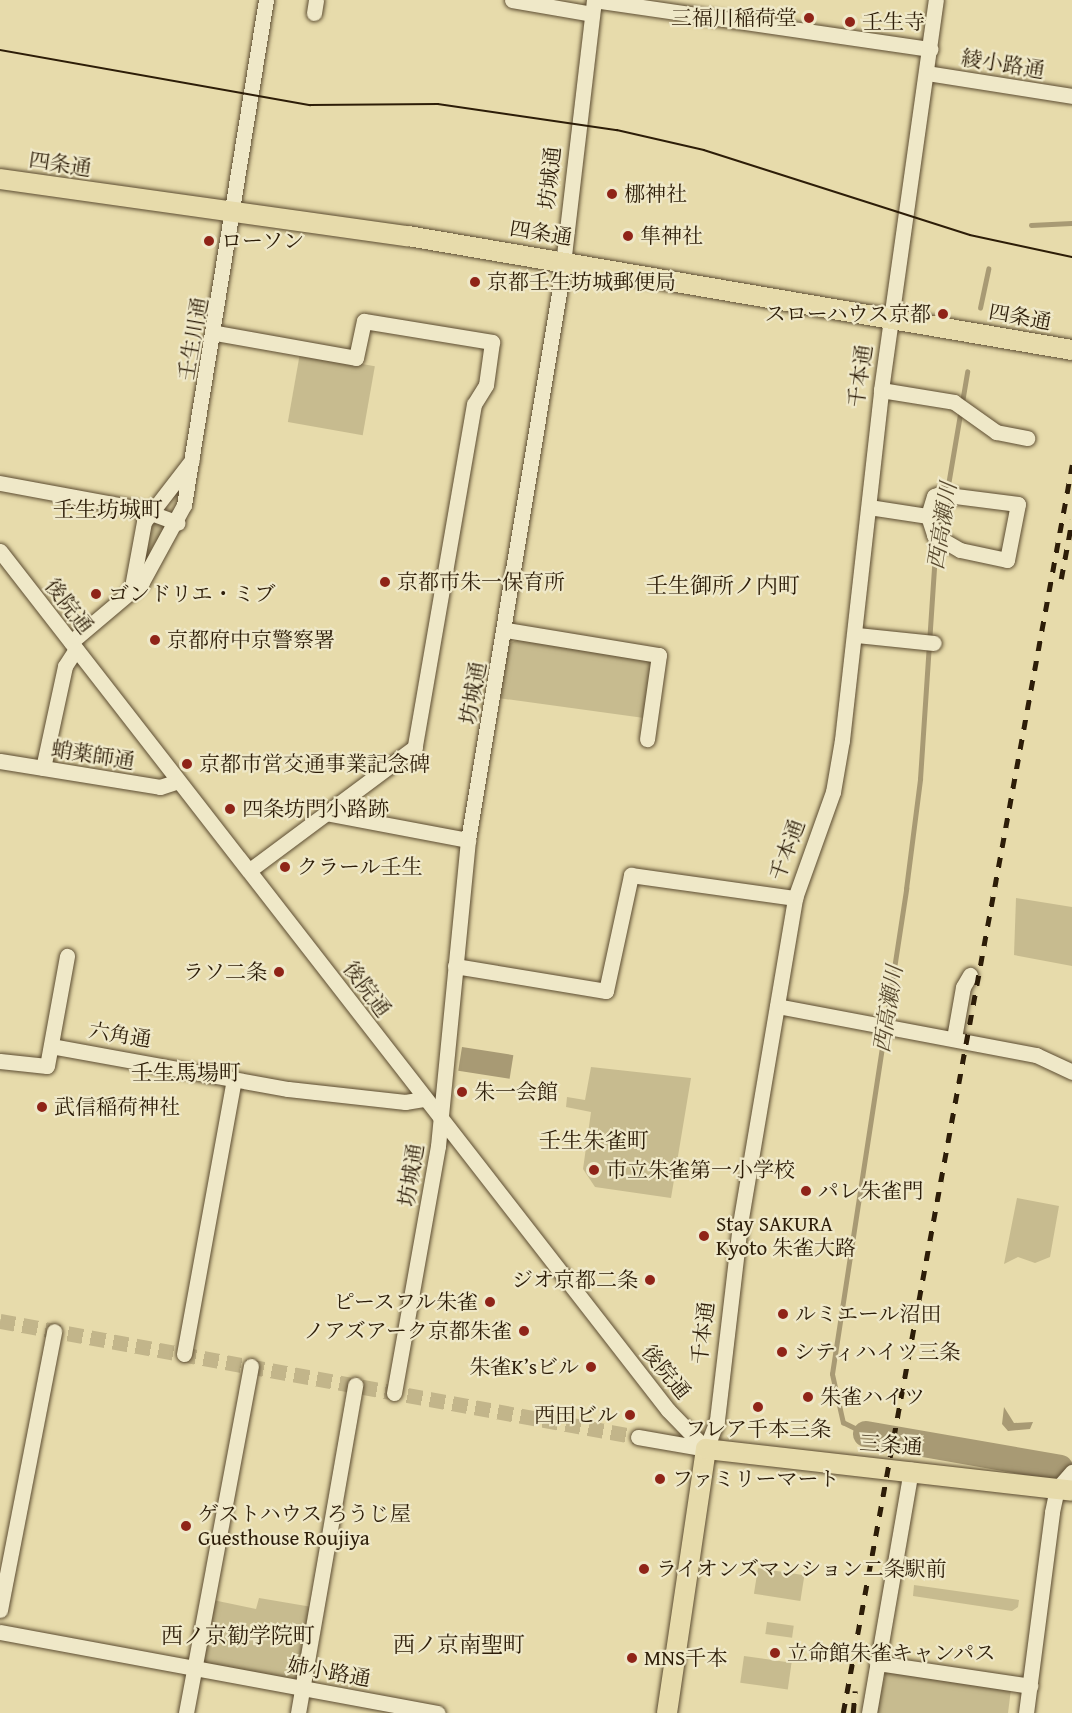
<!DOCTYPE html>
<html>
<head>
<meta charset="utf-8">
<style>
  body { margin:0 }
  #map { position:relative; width:1072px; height:1713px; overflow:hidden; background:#e7dbab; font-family:"Gentium Book Plus","Noto Serif JP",serif }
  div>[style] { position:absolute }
  .green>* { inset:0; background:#c7bb8f; transform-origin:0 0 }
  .water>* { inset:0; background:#a89a74; transform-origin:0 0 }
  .stream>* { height:4.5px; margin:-2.25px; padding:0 2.25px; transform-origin:2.25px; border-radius:2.25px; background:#a89a74 }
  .river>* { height:26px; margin:-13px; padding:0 13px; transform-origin:13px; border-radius:13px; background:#a89a74 }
  .minor-tunnel>* { height:15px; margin-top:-7.5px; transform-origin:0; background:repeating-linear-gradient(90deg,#c2b58a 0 15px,transparent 0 23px) }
  .roads { filter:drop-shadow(0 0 2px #5c4c31) drop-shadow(0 0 2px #5c4c31) }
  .minor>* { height:15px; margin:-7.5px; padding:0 7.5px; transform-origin:7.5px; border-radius:7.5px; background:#efe8c8 }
  .major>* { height:20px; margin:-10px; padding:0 10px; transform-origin:10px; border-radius:10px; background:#e7dbab }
  .tram>* { height:1.5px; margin:-0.75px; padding:0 0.75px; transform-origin:0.75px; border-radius:0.75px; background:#2d1d08 }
  .rail>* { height:4.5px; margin-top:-2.25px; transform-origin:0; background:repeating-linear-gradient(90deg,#2d1d08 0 10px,transparent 0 20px) }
  .dots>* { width:16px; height:16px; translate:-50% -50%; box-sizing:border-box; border:3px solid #efe8c8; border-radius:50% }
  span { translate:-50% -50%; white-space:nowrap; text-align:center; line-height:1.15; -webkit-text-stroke:4.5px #efe8c8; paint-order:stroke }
  .poi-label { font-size:21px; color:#2d1d08 }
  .right { translate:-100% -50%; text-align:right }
  .left { translate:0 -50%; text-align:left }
  .street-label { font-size:21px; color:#2d1d08 }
  .neighbourhood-label { font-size:22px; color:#2d1d08 }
  .water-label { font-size:22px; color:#58492e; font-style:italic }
</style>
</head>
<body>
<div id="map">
  <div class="green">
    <div style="left:300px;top:353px;width:76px;height:70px;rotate:10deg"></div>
    <div style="clip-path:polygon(151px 521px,165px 527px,146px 557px,144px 556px)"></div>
    <div style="clip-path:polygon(517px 640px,649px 659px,653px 667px,644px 718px,498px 698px,508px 644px)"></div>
    <div style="clip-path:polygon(1016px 898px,1072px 907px,1072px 966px,1014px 955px)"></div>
    <div style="clip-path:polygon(591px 1067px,691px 1078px,671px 1198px,595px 1187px,583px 1169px,591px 1112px,566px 1107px,567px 1097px,585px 1100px)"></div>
    <div style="clip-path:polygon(1017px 1198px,1059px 1206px,1050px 1257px,1035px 1263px,1018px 1257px,1004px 1264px)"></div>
    <div style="left:758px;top:1568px;width:47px;height:26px;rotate:9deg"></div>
    <div style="clip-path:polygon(914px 1585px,1019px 1600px,1018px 1607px,1012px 1611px,913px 1596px)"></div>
    <div style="clip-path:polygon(259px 1598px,312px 1607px,300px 1676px,294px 1681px,206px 1665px,203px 1659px,213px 1600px,256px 1609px)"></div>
    <div style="left:767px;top:1622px;width:27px;height:12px;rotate:8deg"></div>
    <div style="left:744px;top:1656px;width:48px;height:27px;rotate:8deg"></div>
    <div style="clip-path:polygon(886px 1671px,1011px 1689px,1008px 1713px,876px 1713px)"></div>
  </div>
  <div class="water">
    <div style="left:462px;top:1047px;width:52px;height:24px;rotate:9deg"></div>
    <div style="clip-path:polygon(1004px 1407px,1014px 1423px,1033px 1422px,1030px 1429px,1008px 1431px,1002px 1424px)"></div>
  </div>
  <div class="stream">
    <div style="left:1031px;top:225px;width:41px;rotate:-2.8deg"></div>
    <div style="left:980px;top:308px;width:40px;rotate:-78deg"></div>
    <div style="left:866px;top:1434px;width:25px;rotate:-154deg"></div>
    <div style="left:843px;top:1423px;width:50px;rotate:-102.7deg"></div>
    <div style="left:832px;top:1374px;width:491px;rotate:-81.3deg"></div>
    <div style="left:906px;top:889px;width:111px;rotate:-82.7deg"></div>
    <div style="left:920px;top:779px;width:211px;rotate:-86.2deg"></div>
    <div style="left:934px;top:568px;width:199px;rotate:-80.4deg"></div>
  </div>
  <div class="river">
    <div style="left:866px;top:1434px;width:197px;rotate:9.9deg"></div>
  </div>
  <div class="minor-tunnel">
    <div style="left:0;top:1321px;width:648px;rotate:10.3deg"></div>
  </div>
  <div class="roads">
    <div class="minor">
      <div style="left:512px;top:0;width:81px;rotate:9.9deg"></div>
      <div style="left:594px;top:0;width:340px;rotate:8.3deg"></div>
      <div style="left:314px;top:13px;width:13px;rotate:-81deg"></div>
      <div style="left:927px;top:73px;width:147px;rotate:9deg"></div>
      <div style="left:216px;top:333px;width:142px;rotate:10.1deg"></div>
      <div style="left:356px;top:358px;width:38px;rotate:-78deg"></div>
      <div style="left:364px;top:321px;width:130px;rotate:9.3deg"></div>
      <div style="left:492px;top:342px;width:43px;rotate:97.9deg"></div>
      <div style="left:486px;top:385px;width:22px;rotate:122deg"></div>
      <div style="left:474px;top:404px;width:348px;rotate:99.8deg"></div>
      <div style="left:415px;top:747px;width:206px;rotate:143.3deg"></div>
      <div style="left:881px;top:390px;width:74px;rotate:9.3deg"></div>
      <div style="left:954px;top:402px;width:52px;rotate:35.5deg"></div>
      <div style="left:996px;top:432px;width:32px;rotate:11deg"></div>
      <div style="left:0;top:483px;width:142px;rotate:10.5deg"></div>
      <div style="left:140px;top:509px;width:40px;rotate:20.2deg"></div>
      <div style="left:869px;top:507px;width:60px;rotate:8.7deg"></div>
      <div style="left:928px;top:516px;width:20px;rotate:72deg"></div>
      <div style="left:934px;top:535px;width:30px;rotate:30deg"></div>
      <div style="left:960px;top:550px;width:48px;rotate:12deg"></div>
      <div style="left:1007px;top:560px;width:57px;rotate:-78.9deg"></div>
      <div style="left:1018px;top:504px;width:79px;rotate:-172.7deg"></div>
      <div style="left:940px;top:494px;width:6px;rotate:162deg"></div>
      <div style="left:934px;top:496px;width:21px;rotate:107deg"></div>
      <div style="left:0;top:551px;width:1088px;rotate:52.13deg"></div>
      <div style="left:668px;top:1410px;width:54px;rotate:45.7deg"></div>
      <div style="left:131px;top:592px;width:71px;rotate:-79.5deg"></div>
      <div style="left:144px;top:522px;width:78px;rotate:-52.3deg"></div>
      <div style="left:506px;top:630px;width:155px;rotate:9.3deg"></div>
      <div style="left:659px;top:655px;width:85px;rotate:98.1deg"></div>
      <div style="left:857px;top:635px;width:77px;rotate:5.9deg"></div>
      <div style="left:71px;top:642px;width:93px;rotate:-40.2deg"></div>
      <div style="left:142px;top:582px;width:88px;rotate:-61.4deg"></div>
      <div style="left:184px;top:505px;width:512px;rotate:-80.78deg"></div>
      <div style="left:0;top:761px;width:162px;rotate:9.2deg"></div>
      <div style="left:160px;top:787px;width:19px;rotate:-18deg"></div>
      <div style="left:43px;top:768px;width:104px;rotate:-77.8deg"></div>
      <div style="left:65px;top:666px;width:20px;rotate:-57deg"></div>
      <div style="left:325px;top:813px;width:146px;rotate:10.7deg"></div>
      <div style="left:455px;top:966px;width:153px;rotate:9.4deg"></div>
      <div style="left:606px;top:991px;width:119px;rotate:-77.8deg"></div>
      <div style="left:631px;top:875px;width:166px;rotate:8deg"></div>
      <div style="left:777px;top:1006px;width:264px;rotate:10.7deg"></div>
      <div style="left:1036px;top:1055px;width:40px;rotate:25deg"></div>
      <div style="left:954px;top:1038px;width:52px;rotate:-80deg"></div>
      <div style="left:963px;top:987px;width:14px;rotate:-60deg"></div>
      <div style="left:51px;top:1046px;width:241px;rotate:10.3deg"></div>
      <div style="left:288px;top:1089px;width:118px;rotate:6.3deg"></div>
      <div style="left:405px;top:1102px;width:20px;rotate:-9deg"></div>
      <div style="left:0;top:1061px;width:47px;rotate:6.1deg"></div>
      <div style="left:47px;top:1066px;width:112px;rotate:-79.7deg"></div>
      <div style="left:184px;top:1354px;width:279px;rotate:-79.7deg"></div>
      <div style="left:394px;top:1393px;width:251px;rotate:-79.9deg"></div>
      <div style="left:438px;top:1146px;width:307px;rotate:-84.4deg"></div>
      <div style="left:468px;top:840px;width:567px;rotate:-80.55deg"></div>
      <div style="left:561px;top:281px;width:283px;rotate:-83.3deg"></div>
      <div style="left:638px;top:1437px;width:69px;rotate:10deg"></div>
      <div style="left:706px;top:1449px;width:31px;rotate:-69deg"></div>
      <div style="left:717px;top:1420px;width:197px;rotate:-83.3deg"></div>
      <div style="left:740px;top:1224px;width:331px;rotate:-80.4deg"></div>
      <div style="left:795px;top:898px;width:113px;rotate:-70.3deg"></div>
      <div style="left:833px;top:792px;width:53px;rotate:-80.2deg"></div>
      <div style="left:842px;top:740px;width:352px;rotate:-83.6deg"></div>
      <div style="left:881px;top:390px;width:394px;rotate:-82deg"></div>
      <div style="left:0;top:1610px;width:284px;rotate:-79deg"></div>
      <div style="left:0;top:1632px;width:445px;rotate:10.5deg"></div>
      <div style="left:877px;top:1663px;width:155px;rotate:8.5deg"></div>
      <div style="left:186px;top:1713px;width:353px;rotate:-79.4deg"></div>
      <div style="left:298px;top:1713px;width:333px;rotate:-80.1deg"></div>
      <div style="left:869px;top:1713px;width:247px;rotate:-80.2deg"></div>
      <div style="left:1026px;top:1713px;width:203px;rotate:-82.6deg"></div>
      <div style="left:1052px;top:1512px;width:24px;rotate:-78deg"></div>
      <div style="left:1057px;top:1489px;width:23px;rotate:-49deg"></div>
    </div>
    <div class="major">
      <div style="left:0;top:179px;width:412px;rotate:8deg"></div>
      <div style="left:408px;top:236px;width:674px;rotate:9.74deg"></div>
      <div style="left:667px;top:1713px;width:267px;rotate:-81.6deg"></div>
      <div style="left:706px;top:1449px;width:368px;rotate:6.5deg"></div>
    </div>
  </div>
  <div class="tram">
    <div style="left:0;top:50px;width:315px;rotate:10.1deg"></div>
    <div style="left:310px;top:105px;width:128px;rotate:-0.4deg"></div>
    <div style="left:438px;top:104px;width:181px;rotate:8.3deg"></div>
    <div style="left:617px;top:130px;width:89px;rotate:12.9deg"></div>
    <div style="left:704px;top:150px;width:279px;rotate:17.7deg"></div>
    <div style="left:970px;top:235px;width:104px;rotate:12.2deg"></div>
  </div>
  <div class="rail">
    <div style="left:1061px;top:579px;width:60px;rotate:-79.4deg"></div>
    <div style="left:843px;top:1713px;width:1269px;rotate:-79.6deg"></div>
    <div style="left:853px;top:1713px;width:22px;rotate:-85deg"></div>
  </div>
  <div class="dots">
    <div style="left:809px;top:18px;background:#8f2418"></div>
    <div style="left:850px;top:22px;background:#8f2418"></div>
    <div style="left:612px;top:194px;background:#8f2418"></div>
    <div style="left:628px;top:236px;background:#8f2418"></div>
    <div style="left:209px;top:241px;background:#8f2418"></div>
    <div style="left:475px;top:282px;background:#8f2418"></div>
    <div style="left:943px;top:314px;background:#8f2418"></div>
    <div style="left:385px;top:582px;background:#8f2418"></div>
    <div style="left:96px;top:594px;background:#8f2418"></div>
    <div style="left:155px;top:640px;background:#8f2418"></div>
    <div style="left:187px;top:764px;background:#8f2418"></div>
    <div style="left:230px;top:809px;background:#8f2418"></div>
    <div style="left:285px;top:867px;background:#8f2418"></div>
    <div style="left:279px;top:972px;background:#8f2418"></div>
    <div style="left:462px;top:1092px;background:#8f2418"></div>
    <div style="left:42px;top:1107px;background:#8f2418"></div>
    <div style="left:594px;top:1170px;background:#8f2418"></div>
    <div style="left:806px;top:1191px;background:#8f2418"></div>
    <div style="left:704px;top:1236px;background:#8f2418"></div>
    <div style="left:650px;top:1280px;background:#8f2418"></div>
    <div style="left:490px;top:1302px;background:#8f2418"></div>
    <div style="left:783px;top:1314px;background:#8f2418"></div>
    <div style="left:524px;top:1331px;background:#8f2418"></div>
    <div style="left:782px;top:1352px;background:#8f2418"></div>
    <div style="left:591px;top:1367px;background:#8f2418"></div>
    <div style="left:808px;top:1397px;background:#8f2418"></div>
    <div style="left:758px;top:1407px;background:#8f2418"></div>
    <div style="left:630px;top:1415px;background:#8f2418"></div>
    <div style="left:660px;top:1479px;background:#8f2418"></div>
    <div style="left:186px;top:1526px;background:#8f2418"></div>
    <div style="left:644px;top:1569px;background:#8f2418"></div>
    <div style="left:775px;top:1653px;background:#8f2418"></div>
    <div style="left:632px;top:1658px;background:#8f2418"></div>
  </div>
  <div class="poi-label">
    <span class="right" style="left:797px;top:18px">三福川稲荷堂</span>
    <span class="left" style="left:862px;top:22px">壬生寺</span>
    <span class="left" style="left:624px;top:194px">梛神社</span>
    <span class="left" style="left:640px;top:236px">隼神社</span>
    <span class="left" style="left:221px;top:241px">ローソン</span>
    <span class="left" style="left:487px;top:282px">京都壬生坊城郵便局</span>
    <span class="right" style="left:931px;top:314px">スローハウス京都</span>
    <span class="left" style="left:397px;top:582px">京都市朱一保育所</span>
    <span class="left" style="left:108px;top:594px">ゴンドリエ・ミブ</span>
    <span class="left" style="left:167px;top:640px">京都府中京警察署</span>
    <span class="left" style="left:199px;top:764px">京都市営交通事業記念碑</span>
    <span class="left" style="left:242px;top:809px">四条坊門小路跡</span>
    <span class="left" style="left:297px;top:867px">クラール壬生</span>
    <span class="right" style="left:267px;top:972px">ラソ二条</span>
    <span class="left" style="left:474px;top:1092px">朱一会館</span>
    <span class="left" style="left:54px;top:1107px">武信稲荷神社</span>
    <span class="left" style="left:606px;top:1170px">市立朱雀第一小学校</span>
    <span class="left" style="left:818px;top:1191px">パレ朱雀門</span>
    <span class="left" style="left:716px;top:1236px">Stay SAKURA<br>Kyoto 朱雀大路</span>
    <span class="right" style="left:638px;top:1280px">ジオ京都二条</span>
    <span class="right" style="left:478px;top:1302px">ピースフル朱雀</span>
    <span class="left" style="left:795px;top:1314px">ルミエール沼田</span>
    <span class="right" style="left:512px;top:1331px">ノアズアーク京都朱雀</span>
    <span class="left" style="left:794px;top:1352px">シティハイツ三条</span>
    <span class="right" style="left:579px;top:1367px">朱雀K’sビル</span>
    <span class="left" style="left:820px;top:1397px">朱雀ハイツ</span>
    <span class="right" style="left:618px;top:1415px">西田ビル</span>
    <span style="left:758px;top:1429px">フレア千本三条</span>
    <span class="left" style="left:672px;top:1479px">ファミリーマート</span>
    <span class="left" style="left:198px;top:1526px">ゲストハウス ろうじ屋<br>Guesthouse Roujiya</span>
    <span class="left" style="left:656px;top:1569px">ライオンズマンション二条駅前</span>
    <span class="left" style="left:787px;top:1653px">立命館朱雀キャンパス</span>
    <span class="left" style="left:644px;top:1658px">MNS千本</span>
  </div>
  <div class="street-label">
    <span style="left:1003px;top:64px;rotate:9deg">綾小路通</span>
    <span style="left:60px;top:164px;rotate:8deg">四条通</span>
    <span style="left:550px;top:178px;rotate:-84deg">坊城通</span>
    <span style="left:541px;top:233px;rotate:9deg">四条通</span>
    <span style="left:1020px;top:317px;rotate:10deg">四条通</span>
    <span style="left:193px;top:339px;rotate:-80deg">壬生川通</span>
    <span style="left:860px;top:376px;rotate:-82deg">千本通</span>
    <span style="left:69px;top:606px;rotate:52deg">後院通</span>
    <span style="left:473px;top:693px;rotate:-80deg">坊城通</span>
    <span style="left:93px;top:755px;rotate:9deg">蛸薬師通</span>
    <span style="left:787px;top:850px;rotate:-70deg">千本通</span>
    <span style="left:367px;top:989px;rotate:53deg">後院通</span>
    <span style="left:120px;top:1035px;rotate:9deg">六角通</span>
    <span style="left:411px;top:1175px;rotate:-81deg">坊城通</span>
    <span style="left:703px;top:1333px;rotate:-83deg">千本通</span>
    <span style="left:666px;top:1372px;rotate:51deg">後院通</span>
    <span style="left:891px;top:1445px;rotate:4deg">三条通</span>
    <span style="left:329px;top:1672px;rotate:10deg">姉小路通</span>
  </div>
  <div class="neighbourhood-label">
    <span style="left:108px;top:510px">壬生坊城町</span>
    <span style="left:723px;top:586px">壬生御所ノ内町</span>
    <span style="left:186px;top:1073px">壬生馬場町</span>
    <span style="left:594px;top:1141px">壬生朱雀町</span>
    <span style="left:238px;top:1636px">西ノ京勧学院町</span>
    <span style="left:459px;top:1645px">西ノ京南聖町</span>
  </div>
  <div class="water-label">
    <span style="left:942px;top:526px;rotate:-81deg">西高瀬川</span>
    <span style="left:888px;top:1009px;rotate:-81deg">西高瀬川</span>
  </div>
</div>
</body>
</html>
